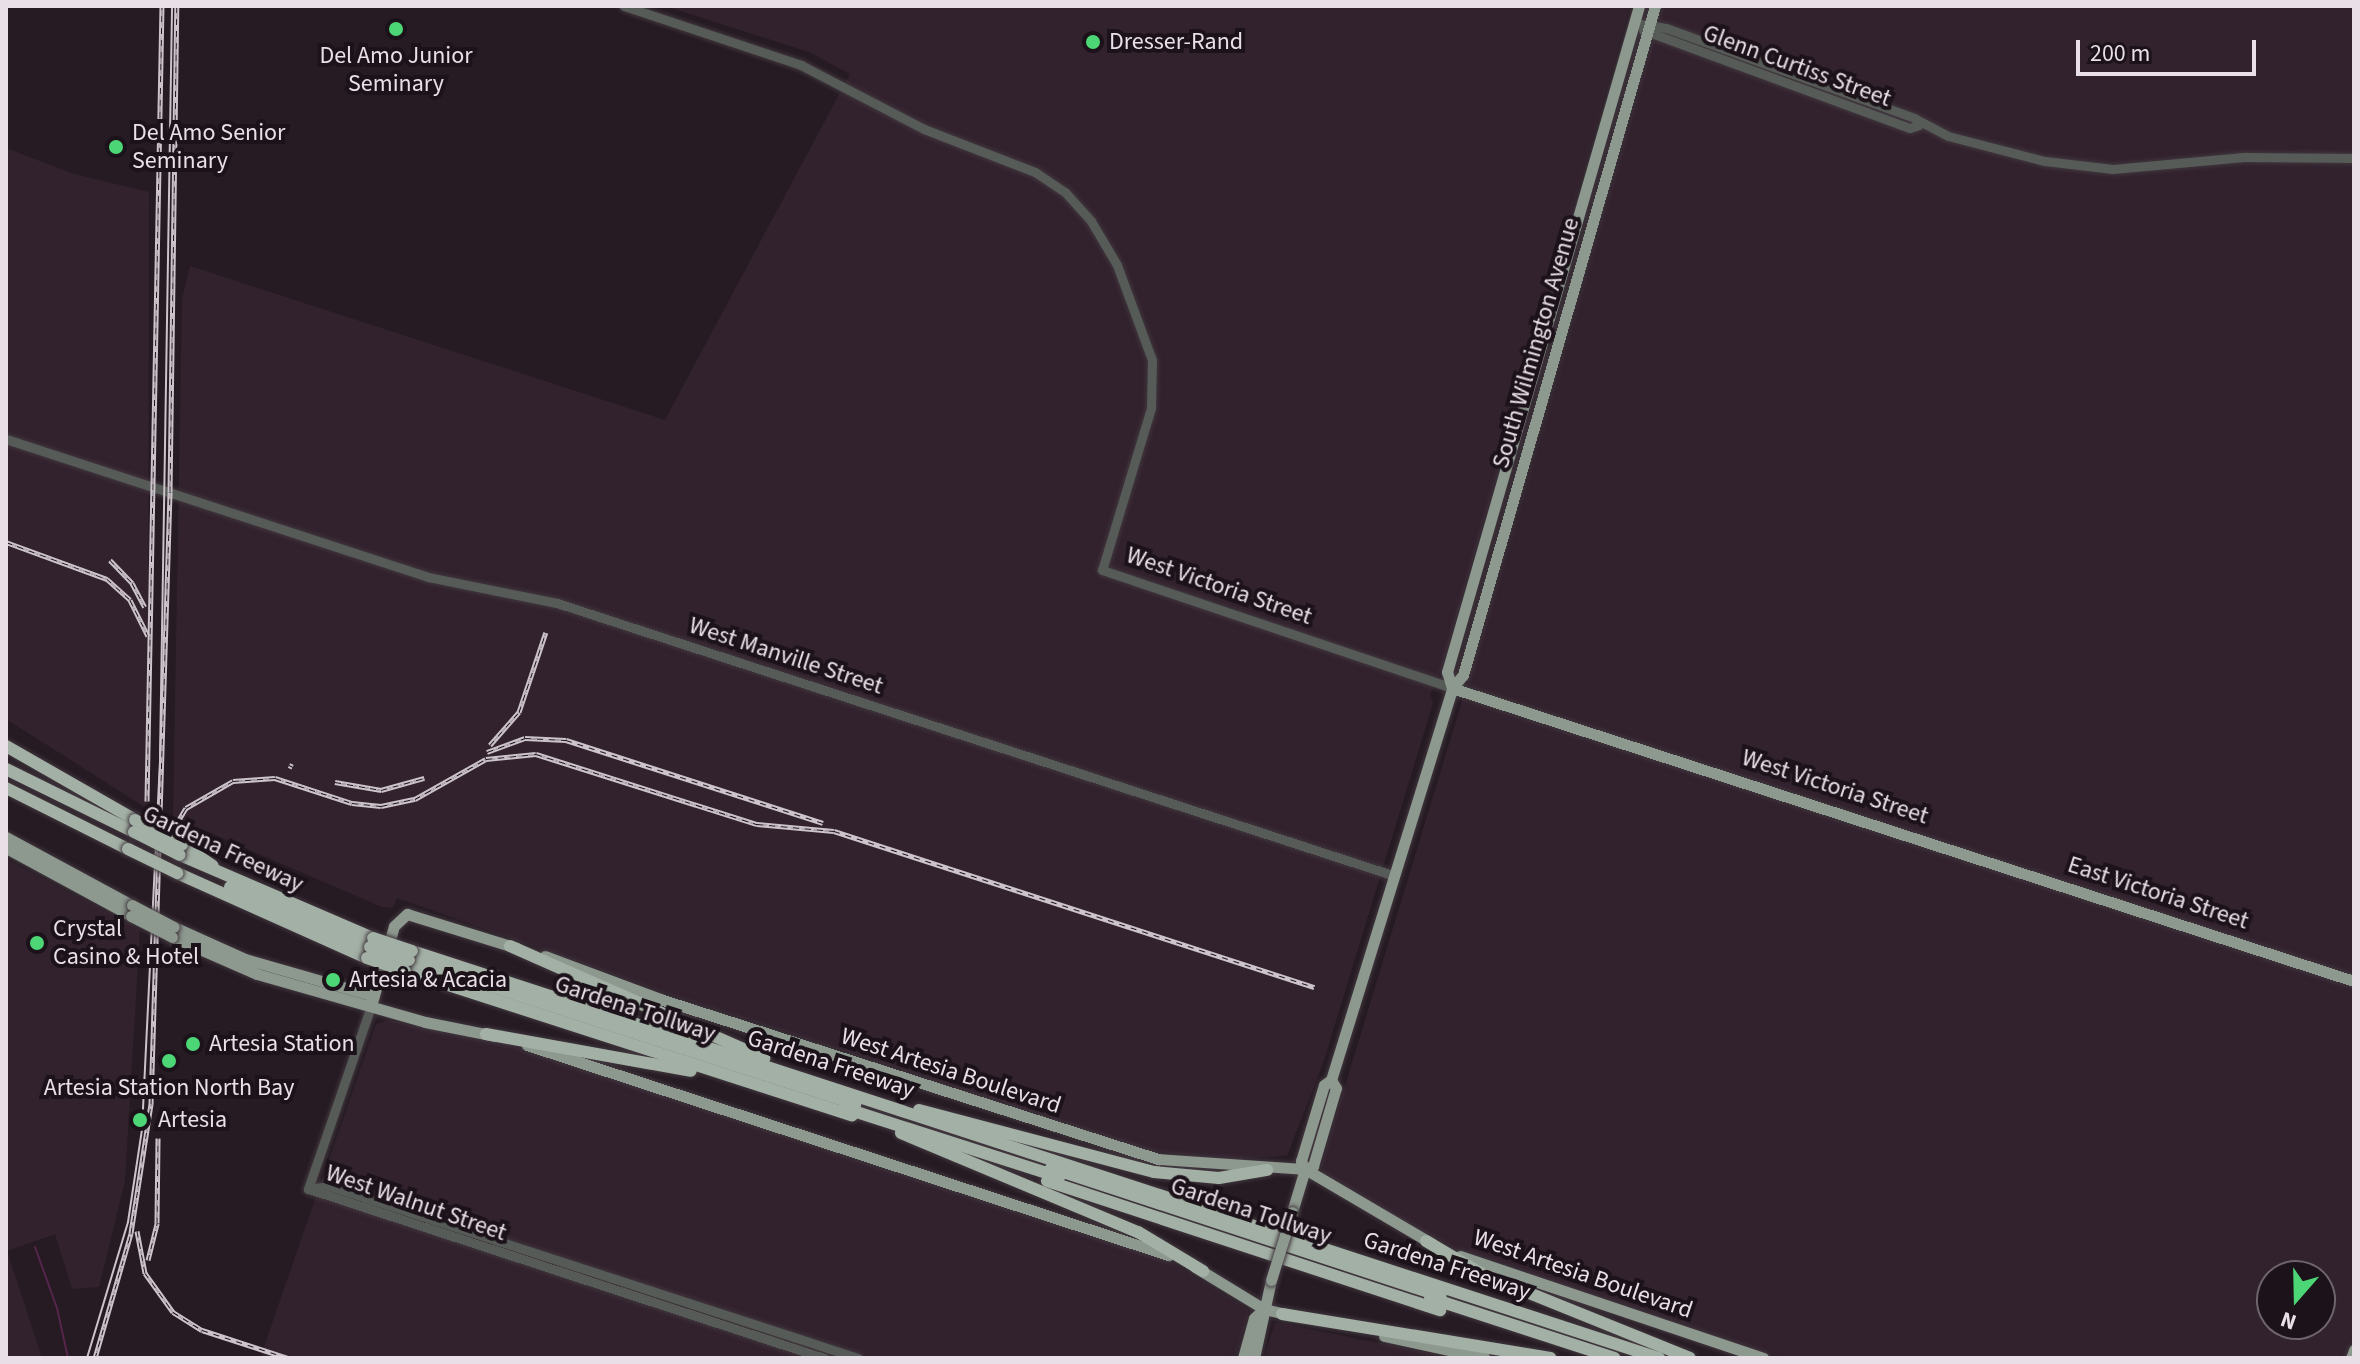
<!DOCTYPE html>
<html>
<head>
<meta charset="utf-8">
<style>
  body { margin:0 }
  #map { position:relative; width:2360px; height:1364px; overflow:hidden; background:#261b23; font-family:"Source Sans 3",sans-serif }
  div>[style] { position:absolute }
  .built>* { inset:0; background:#32222e }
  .stream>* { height:2px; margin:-1px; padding:0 1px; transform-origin:1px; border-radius:1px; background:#55254c }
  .roads { filter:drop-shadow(0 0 2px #41373e) drop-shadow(0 0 2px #41373e) }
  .minor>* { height:9px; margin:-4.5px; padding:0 4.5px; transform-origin:4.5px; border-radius:4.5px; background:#565b57 }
  .major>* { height:11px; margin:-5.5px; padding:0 5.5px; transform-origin:5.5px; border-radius:5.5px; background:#8d988f }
  .highway>* { height:12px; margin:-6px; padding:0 6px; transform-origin:6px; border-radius:6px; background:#a3b0a5 }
  .tram>* { height:2px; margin:-1px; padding:0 1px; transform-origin:1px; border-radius:1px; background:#ccc4ca }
  .rail>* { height:5px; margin-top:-2.5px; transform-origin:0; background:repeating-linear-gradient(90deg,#1c121a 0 6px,#ccc4ca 0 12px); box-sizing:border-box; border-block:2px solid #ccc4ca }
  .bridges { filter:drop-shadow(0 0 2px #41373e) drop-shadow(0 0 2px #41373e) }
  .major-bridge>* { height:11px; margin:-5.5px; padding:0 5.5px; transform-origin:5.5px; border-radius:5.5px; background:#8d988f }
  .highway-bridge>* { height:12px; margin:-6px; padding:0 6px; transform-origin:6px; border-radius:6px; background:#a3b0a5 }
  .dots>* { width:22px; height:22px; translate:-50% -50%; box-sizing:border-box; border:4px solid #1c121a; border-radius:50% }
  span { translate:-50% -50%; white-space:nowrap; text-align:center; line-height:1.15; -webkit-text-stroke:8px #1c121a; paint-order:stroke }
  .poi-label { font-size:24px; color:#e8e0e6 }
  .left { translate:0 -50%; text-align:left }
  .street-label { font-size:24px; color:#e8e0e6 }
  .frame { position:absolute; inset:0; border:8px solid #e8e0e6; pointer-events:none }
  .north { position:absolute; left:2256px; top:1260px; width:80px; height:80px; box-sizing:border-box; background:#1c121a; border:2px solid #6e646c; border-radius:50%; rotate:200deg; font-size:22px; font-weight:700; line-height:32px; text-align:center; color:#e8e0e6 }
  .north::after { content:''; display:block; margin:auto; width:28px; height:36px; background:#4dd676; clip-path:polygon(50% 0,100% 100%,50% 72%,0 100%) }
  .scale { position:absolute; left:2076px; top:40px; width:180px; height:36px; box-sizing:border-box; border:4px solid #e8e0e6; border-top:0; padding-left:10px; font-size:24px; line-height:28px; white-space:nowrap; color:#e8e0e6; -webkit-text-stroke:6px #1c121a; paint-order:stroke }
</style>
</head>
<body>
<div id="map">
  <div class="built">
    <div style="clip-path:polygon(665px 6px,1630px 6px,1443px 665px,1430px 695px,1433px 703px,1323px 1064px,1287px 1156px,1219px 1160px,1147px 1150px,657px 990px,397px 898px,393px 908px,382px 907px,173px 817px,182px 299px,190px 266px,665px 420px,850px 74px,809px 52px)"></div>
    <div style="clip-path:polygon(evenodd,1663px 6px,2354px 6px,2354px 1335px,2346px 1358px,1777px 1358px,1463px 1255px,1324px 1174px,1321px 1165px,1509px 546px,1663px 6px,2272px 1276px,2320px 1276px,2320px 1324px,2272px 1324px,2272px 1276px)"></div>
    <div style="clip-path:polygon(6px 148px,74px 174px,149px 192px,148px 809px,6px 719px)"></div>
    <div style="clip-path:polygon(6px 859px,140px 930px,125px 1181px,99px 1287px,72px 1289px,55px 1234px,7px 1251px,42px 1358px,6px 1358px)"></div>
    <div style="clip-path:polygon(388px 1020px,495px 1040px,1172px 1263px,1249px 1310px,1235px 1358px,260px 1358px,376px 1024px)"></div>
    <div style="clip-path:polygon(1275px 1322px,1434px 1354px,1448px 1358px,1264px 1358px)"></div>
  </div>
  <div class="stream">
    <div style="left:35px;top:1247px;width:65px;rotate:70.2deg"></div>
    <div style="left:57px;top:1308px;width:51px;rotate:77.6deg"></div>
  </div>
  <div class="roads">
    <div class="minor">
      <div style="left:624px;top:6px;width:187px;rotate:18.4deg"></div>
      <div style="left:801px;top:65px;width:139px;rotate:27.5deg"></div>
      <div style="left:924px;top:129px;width:119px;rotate:21.2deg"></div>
      <div style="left:1035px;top:172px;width:36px;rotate:34deg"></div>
      <div style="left:1065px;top:192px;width:39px;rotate:48deg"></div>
      <div style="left:1091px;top:221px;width:51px;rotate:59.4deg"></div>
      <div style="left:1117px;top:265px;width:101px;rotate:69.8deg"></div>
      <div style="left:1152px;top:360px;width:48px;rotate:91.2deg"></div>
      <div style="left:1151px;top:408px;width:169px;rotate:106.8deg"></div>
      <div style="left:1102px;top:570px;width:369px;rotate:18.6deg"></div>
      <div style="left:1634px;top:23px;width:32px;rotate:9deg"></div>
      <div style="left:1666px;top:28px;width:264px;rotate:19.9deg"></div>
      <div style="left:1914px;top:118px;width:38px;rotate:28deg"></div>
      <div style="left:1948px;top:136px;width:100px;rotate:14.5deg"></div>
      <div style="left:2045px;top:161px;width:68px;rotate:6.7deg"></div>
      <div style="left:2113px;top:169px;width:134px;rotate:-5.2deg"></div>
      <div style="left:2246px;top:157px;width:108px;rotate:0.5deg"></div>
      <div style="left:1643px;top:30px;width:284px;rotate:20.2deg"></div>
      <div style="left:1910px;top:128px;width:9px;rotate:-18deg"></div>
      <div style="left:6px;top:439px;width:444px;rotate:18.1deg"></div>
      <div style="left:428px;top:577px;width:132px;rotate:11.4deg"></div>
      <div style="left:557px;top:603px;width:881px;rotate:18.04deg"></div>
      <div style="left:308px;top:1189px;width:21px;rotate:-8deg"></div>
      <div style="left:329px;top:1186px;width:556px;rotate:18.01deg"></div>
      <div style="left:308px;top:1189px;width:194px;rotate:-71deg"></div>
      <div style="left:312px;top:1190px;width:539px;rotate:18.17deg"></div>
    </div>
    <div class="major">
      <div style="left:1452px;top:688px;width:948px;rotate:18deg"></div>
      <div style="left:1452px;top:688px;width:17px;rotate:-107deg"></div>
      <div style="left:1447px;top:672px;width:693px;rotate:-73.92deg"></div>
      <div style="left:6px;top:837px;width:143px;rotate:28.4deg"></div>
      <div style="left:6px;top:848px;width:142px;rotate:28.5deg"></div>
      <div style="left:174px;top:927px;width:78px;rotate:24.3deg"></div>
      <div style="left:245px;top:959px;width:134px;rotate:16deg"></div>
      <div style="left:172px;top:937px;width:93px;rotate:23.5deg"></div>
      <div style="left:257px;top:974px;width:175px;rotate:15.9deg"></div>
      <div style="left:425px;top:1022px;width:71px;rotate:11.3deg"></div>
      <div style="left:545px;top:956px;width:123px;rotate:20.5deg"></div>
      <div style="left:660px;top:999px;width:523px;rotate:17.81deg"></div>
      <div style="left:1158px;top:1159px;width:147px;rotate:3.9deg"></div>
      <div style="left:1305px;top:1169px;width:148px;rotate:30.4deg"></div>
      <div style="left:371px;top:1006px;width:83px;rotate:-74deg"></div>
      <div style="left:394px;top:926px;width:18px;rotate:-43deg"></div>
      <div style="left:407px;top:914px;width:115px;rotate:17.2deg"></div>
      <div style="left:527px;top:1045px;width:675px;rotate:18.14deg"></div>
      <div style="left:1305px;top:1169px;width:9px;rotate:-21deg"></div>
      <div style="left:1313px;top:1166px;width:81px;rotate:-73.6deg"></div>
      <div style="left:1336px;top:1088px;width:9px;rotate:-122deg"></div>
      <div style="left:1292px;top:1212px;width:45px;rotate:-73.2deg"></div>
      <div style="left:1305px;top:1169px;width:9px;rotate:-117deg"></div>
      <div style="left:1301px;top:1161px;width:79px;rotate:-73.2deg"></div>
      <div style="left:1324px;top:1085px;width:9px;rotate:-36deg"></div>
      <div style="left:1331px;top:1080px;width:410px;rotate:-72.8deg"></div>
      <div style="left:1452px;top:688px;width:17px;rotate:-50deg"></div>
      <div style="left:1463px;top:675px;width:696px;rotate:-73.99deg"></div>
      <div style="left:1460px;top:1256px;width:320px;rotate:18.6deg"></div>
      <div style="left:1195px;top:1267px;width:81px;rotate:31.3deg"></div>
      <div style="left:1264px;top:1309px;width:26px;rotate:13deg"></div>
      <div style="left:1384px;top:1336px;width:103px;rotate:12.3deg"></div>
      <div style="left:1243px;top:1358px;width:41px;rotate:-74.6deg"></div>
      <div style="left:1254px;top:1318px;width:13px;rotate:-42deg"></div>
      <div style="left:1254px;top:1358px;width:80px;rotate:-77.7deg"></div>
      <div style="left:2351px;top:1358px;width:9px;rotate:-69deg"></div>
    </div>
    <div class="highway">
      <div style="left:6px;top:746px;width:149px;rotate:29.8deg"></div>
      <div style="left:6px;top:769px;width:143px;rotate:26.2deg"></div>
      <div style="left:6px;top:788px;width:136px;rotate:26.6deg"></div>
      <div style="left:182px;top:845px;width:37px;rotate:34deg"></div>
      <div style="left:180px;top:855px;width:210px;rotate:23.3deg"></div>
      <div style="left:177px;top:873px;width:208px;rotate:24.1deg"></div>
      <div style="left:230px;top:887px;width:152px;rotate:23.2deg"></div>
      <div style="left:510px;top:946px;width:278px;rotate:23.8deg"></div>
      <div style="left:412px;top:951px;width:1312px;rotate:18.08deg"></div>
      <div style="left:409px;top:960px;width:469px;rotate:17.9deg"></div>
      <div style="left:405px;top:971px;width:470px;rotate:17.9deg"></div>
      <div style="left:486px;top:1034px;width:208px;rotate:10.2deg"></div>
      <div style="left:844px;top:1108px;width:226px;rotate:17.8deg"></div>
      <div style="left:919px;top:1110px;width:243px;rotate:14.8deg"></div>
      <div style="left:1154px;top:1172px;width:65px;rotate:5.3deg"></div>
      <div style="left:1219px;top:1178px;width:49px;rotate:-9.5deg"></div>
      <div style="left:901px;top:1133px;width:257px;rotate:22.7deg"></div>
      <div style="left:1138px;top:1232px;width:76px;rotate:31deg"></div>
      <div style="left:1051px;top:1168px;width:410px;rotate:18.2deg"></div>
      <div style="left:1047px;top:1181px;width:414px;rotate:18.2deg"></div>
      <div style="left:1426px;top:1241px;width:65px;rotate:30.5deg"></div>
      <div style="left:1482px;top:1274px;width:224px;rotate:22deg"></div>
      <div style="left:1430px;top:1298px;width:194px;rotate:18deg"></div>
      <div style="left:1282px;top:1314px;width:272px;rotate:9.3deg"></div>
    </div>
  </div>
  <div class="tram">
    <div style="left:87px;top:1358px;width:142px;rotate:-73.2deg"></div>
    <div style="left:128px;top:1222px;width:94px;rotate:-81.4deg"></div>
    <div style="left:142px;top:1129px;width:372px;rotate:-87.2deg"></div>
    <div style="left:160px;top:757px;width:751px;rotate:-89.08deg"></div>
  </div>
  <div class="rail">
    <div style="left:6px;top:542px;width:108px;rotate:20.1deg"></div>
    <div style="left:107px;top:579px;width:31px;rotate:42deg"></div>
    <div style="left:130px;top:600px;width:40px;rotate:63.4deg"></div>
    <div style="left:110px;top:560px;width:32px;rotate:46deg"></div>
    <div style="left:132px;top:583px;width:27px;rotate:62deg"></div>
    <div style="left:490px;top:745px;width:44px;rotate:-48.7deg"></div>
    <div style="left:519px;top:712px;width:84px;rotate:-71.4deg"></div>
    <div style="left:487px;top:752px;width:40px;rotate:-20.2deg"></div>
    <div style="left:525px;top:738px;width:41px;rotate:2.8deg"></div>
    <div style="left:566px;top:740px;width:270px;rotate:17.9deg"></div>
    <div style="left:289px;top:765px;width:4px;rotate:27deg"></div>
    <div style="left:335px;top:782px;width:47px;rotate:9.9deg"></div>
    <div style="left:381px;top:790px;width:45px;rotate:-15.6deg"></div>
    <div style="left:147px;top:801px;width:795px;rotate:-88.92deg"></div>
    <div style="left:164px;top:845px;width:43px;rotate:-59.3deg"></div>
    <div style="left:186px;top:808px;width:54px;rotate:-29.9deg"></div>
    <div style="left:233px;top:781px;width:42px;rotate:-4.1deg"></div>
    <div style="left:275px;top:778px;width:81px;rotate:18deg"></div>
    <div style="left:352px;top:803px;width:29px;rotate:6deg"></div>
    <div style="left:381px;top:806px;width:35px;rotate:-12deg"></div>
    <div style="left:415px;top:799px;width:81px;rotate:-29.4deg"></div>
    <div style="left:486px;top:759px;width:50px;rotate:-5.7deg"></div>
    <div style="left:536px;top:754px;width:232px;rotate:17.6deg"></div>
    <div style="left:757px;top:824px;width:77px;rotate:5.2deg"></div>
    <div style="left:834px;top:831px;width:505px;rotate:18deg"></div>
    <div style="left:137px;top:1231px;width:43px;rotate:79.2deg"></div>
    <div style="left:145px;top:1273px;width:48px;rotate:54.3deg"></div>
    <div style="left:173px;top:1312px;width:34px;rotate:32deg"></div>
    <div style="left:202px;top:1330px;width:90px;rotate:18deg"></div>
    <div style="left:148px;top:1260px;width:38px;rotate:-76deg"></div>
    <div style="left:157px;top:1223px;width:85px;rotate:-89.3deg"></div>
    <div style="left:95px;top:1358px;width:130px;rotate:-73.9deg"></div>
    <div style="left:131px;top:1233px;width:131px;rotate:-81.2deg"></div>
    <div style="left:151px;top:1104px;width:612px;rotate:-88.22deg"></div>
    <div style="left:170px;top:492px;width:486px;rotate:-89.2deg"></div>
  </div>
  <div class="bridges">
    <div class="major-bridge">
      <div style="left:132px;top:905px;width:47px;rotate:27.6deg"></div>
      <div style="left:131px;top:916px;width:46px;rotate:27.1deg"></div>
      <div style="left:1271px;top:1280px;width:71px;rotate:-72.8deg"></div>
    </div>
    <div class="highway-bridge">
      <div style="left:135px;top:820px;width:53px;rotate:28deg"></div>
      <div style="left:134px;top:832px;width:51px;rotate:26.6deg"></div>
      <div style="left:128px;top:849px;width:55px;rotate:26.1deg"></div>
      <div style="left:373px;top:938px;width:41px;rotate:18.4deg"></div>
      <div style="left:370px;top:947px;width:41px;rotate:18.4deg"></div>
      <div style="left:367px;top:958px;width:40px;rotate:18.9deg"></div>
    </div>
  </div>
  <div class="dots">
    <div style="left:396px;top:29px;background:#4dd676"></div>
    <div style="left:1093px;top:42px;background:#4dd676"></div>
    <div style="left:116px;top:147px;background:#4dd676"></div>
    <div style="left:37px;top:943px;background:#4dd676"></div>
    <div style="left:333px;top:980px;background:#4dd676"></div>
    <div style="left:193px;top:1044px;background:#4dd676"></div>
    <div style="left:169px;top:1061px;background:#4dd676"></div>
    <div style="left:140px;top:1120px;background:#4dd676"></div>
  </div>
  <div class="poi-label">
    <span class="left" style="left:1109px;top:42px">Dresser-Rand</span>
    <span style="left:396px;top:70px">Del Amo Junior<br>Seminary</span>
    <span class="left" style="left:132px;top:147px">Del Amo Senior<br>Seminary</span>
    <span class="left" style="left:53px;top:943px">Crystal<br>Casino &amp; Hotel</span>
    <span class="left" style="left:349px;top:980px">Artesia &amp; Acacia</span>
    <span class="left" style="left:209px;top:1044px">Artesia Station</span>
    <span style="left:169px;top:1088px">Artesia Station North Bay</span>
    <span class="left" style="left:158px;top:1120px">Artesia</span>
  </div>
  <div class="street-label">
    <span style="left:1797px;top:66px;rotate:20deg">Glenn Curtiss Street</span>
    <span style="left:1536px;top:343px;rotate:-74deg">South Wilmington Avenue</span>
    <span style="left:1219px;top:586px;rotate:19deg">West Victoria Street</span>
    <span style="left:786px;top:656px;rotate:18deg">West Manville Street</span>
    <span style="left:1835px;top:787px;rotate:18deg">West Victoria Street</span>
    <span style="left:223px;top:849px;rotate:25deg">Gardena Freeway</span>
    <span style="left:2158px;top:893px;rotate:18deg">East Victoria Street</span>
    <span style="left:635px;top:1009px;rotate:18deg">Gardena Tollway</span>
    <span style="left:831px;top:1064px;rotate:18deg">Gardena Freeway</span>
    <span style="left:951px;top:1071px;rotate:18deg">West Artesia Boulevard</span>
    <span style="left:416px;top:1203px;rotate:19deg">West Walnut Street</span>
    <span style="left:1251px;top:1211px;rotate:18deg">Gardena Tollway</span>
    <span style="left:1447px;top:1266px;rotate:18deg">Gardena Freeway</span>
    <span style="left:1583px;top:1274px;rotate:19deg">West Artesia Boulevard</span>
  </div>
  <div class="frame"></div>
  <div class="north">N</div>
  <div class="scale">200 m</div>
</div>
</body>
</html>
